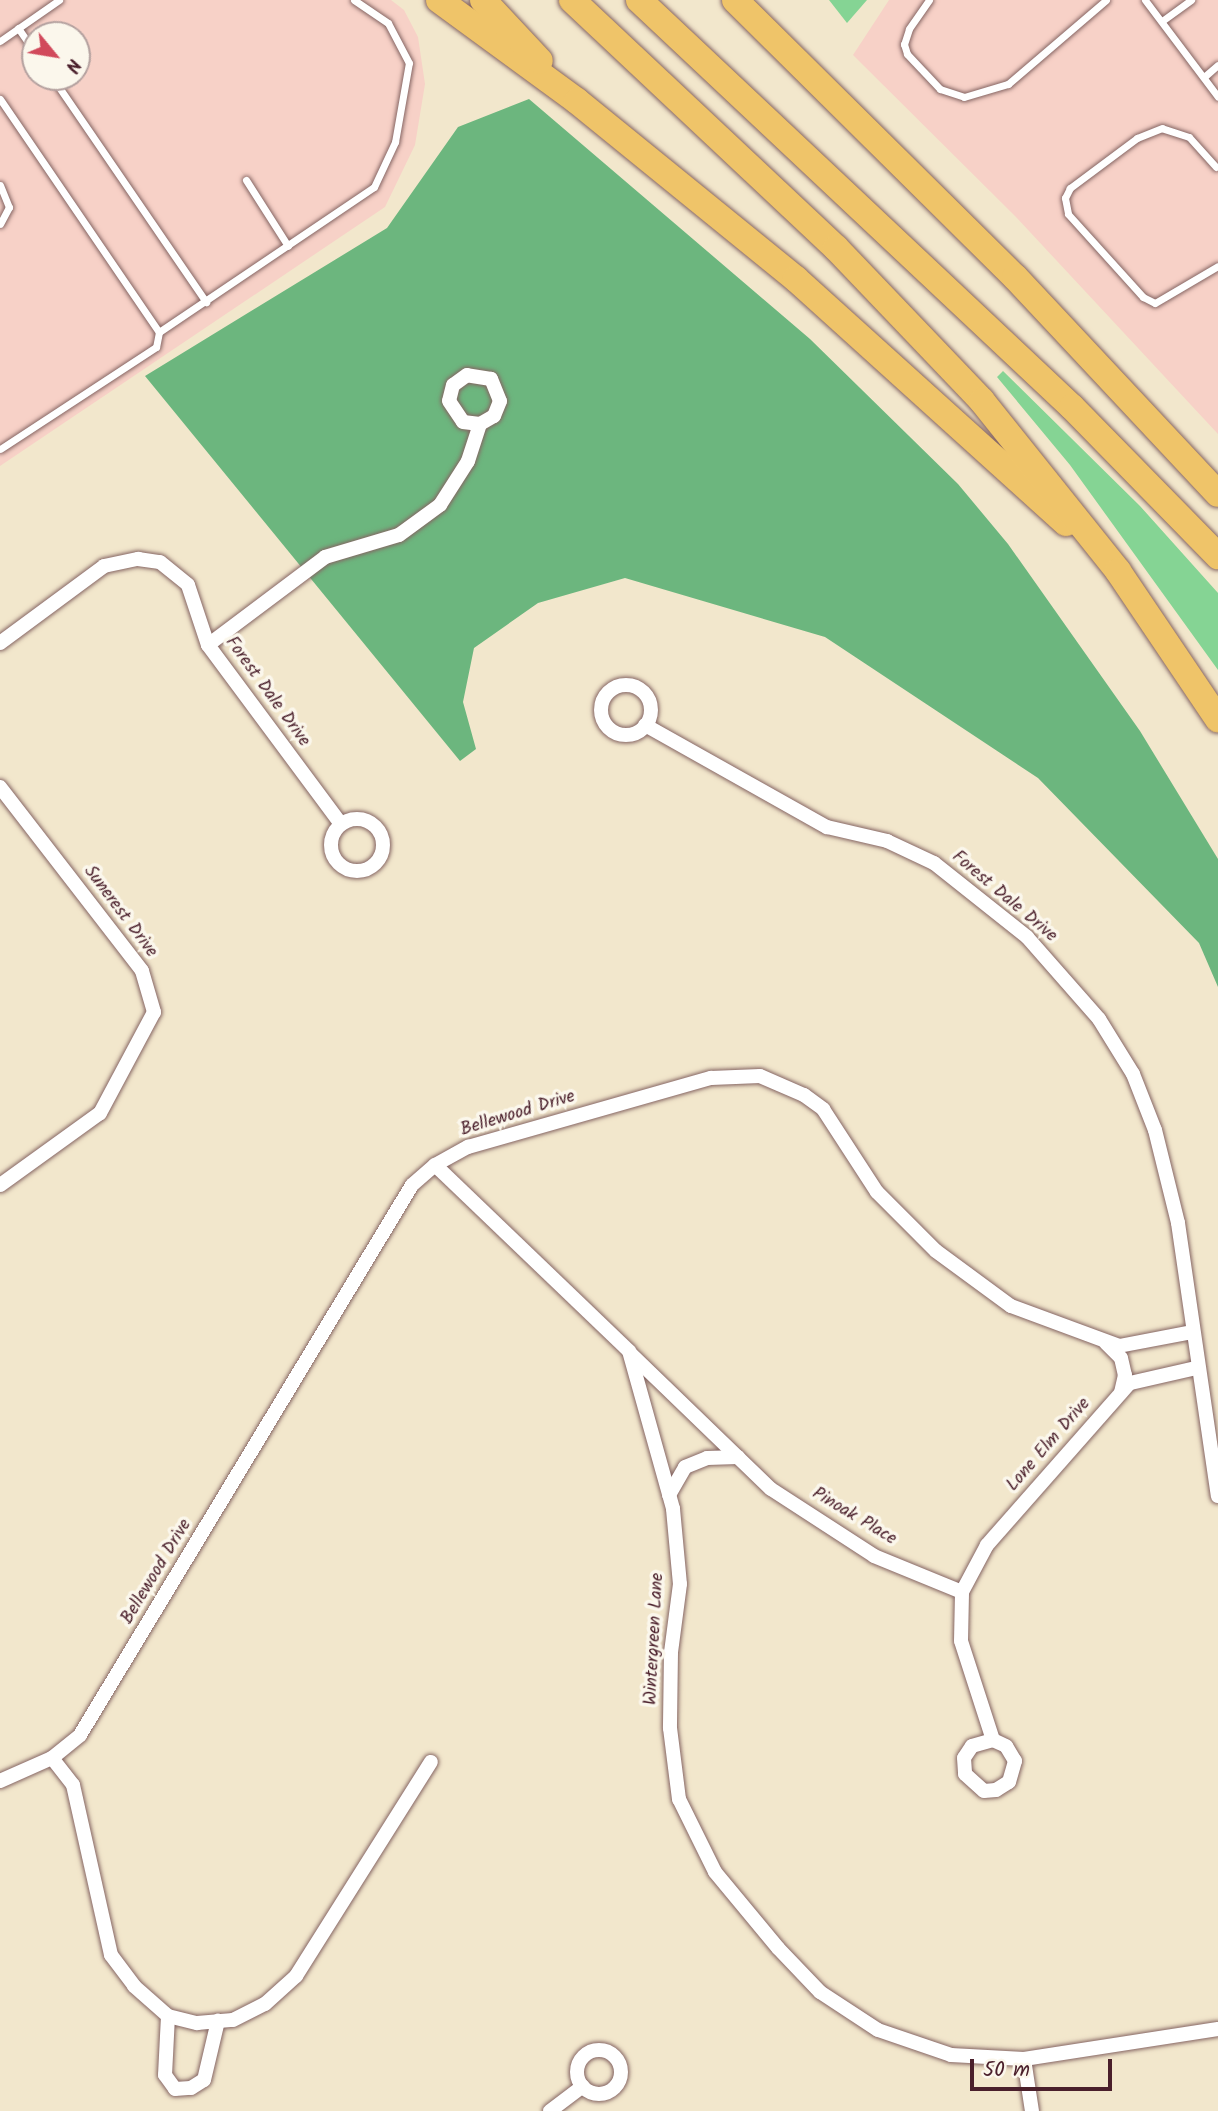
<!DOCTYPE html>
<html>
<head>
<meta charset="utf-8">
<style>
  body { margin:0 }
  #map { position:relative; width:1218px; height:2111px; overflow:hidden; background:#f2e7cc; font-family:Kalam,sans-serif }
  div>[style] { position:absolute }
  .built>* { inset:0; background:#f7d1c7 }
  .green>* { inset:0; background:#85d494 }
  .forest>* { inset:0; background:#6cb67e }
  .roads { filter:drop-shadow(0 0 2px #856563) drop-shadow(0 0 2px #856563) }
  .service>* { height:7px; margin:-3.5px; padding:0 3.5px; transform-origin:3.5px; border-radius:3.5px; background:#fff }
  .minor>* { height:14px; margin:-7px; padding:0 7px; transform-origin:7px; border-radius:7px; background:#fff }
  .minor>.ring { margin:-7px; padding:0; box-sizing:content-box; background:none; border:14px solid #fff; border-radius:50% }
  .motorway>* { height:26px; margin:-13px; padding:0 13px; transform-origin:13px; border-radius:13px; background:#efc469 }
  span { translate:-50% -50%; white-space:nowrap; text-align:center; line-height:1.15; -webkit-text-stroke:7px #fbf7ec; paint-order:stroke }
  .street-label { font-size:18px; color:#4a1f2b }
  .north { position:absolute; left:21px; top:21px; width:70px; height:70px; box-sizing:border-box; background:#fbf7ec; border:2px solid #b4a19f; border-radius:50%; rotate:120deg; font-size:19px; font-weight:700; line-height:28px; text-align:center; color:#4a1f2b }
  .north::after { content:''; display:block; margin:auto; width:24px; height:32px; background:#d1495b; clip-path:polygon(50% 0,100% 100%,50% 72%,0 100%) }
  .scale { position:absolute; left:970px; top:2059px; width:142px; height:32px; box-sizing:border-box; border:4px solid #4a1f2b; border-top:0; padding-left:9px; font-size:21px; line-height:24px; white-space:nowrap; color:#4a1f2b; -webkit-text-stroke:5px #fbf7ec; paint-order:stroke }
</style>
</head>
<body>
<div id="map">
  <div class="built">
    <div style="clip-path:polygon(evenodd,0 0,391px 0,404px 10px,418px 37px,425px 84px,415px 145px,385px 207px,0 466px,0 0,35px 35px,77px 35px,77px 77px,35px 77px,35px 35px)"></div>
    <div style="clip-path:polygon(889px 0,1218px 0,1218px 434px,1016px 217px,853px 55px)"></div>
  </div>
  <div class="green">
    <div style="clip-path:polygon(829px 0,867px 0,847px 23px)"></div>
    <div style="clip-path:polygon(1003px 371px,1140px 506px,1218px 593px,1218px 670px,1070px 465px,997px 377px)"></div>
  </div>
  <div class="forest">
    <div style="clip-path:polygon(529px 99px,810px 339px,958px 484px,1008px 544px,1140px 731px,1218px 859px,1218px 987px,1199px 943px,1038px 778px,825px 637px,625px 578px,538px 603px,474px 648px,463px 702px,476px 749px,460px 761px,145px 376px,387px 228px,458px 127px)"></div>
  </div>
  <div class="roads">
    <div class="service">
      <div style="left:929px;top:0;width:35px;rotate:125deg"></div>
      <div style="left:909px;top:29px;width:16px;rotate:108deg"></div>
      <div style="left:904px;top:44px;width:10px;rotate:73deg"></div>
      <div style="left:907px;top:54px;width:48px;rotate:46.7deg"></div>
      <div style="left:940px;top:89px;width:25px;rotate:18deg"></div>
      <div style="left:964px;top:97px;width:46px;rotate:-16.5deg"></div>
      <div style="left:1008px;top:84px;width:129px;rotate:-40.6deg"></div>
      <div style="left:1145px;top:0;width:121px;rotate:53deg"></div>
      <div style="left:1162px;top:21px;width:36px;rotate:-36deg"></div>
      <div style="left:18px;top:28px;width:29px;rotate:55deg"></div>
      <div style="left:0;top:41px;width:72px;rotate:-34.8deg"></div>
      <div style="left:52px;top:77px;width:273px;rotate:55.6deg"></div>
      <div style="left:1204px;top:77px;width:18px;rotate:-41deg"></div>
      <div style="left:0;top:99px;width:282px;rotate:55.7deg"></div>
      <div style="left:159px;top:332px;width:15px;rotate:101deg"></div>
      <div style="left:156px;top:347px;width:186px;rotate:146.8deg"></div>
      <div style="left:1216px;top:167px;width:40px;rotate:-132deg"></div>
      <div style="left:1189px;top:137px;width:28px;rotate:-162deg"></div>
      <div style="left:1162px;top:128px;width:27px;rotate:158deg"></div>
      <div style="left:1137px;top:138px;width:84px;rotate:143.3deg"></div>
      <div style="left:1070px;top:188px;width:11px;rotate:117deg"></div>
      <div style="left:1065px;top:198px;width:16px;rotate:79deg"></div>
      <div style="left:1068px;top:214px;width:112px;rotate:47.9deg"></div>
      <div style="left:1143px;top:297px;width:13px;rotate:27deg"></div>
      <div style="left:1155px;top:303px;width:73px;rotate:-30.4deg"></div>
      <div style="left:246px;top:180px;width:78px;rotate:57.5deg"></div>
      <div style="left:0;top:185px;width:24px;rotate:68deg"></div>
      <div style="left:9px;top:207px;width:19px;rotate:118deg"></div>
      <div style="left:159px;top:332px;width:259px;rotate:-34deg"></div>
      <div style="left:374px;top:187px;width:50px;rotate:-65deg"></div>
      <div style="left:395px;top:142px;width:80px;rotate:-80deg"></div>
      <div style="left:409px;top:63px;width:45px;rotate:-117.7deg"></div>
      <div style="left:388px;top:23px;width:41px;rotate:-145.9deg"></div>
    </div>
    <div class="minor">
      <div style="left:0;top:643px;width:129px;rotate:-36.5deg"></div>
      <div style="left:104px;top:566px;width:35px;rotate:-12deg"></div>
      <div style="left:138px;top:559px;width:22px;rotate:8deg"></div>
      <div style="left:160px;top:562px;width:36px;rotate:39deg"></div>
      <div style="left:188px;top:585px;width:63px;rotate:71.6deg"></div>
      <div style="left:208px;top:645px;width:222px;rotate:53.4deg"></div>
      <div style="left:208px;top:645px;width:146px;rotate:-36.9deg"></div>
      <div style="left:325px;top:557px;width:77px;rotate:-16.6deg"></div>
      <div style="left:399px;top:535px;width:51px;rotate:-36.2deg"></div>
      <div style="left:440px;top:505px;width:52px;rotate:-57.5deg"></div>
      <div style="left:468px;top:461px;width:39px;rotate:-72deg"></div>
      <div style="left:480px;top:424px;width:16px;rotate:-30deg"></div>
      <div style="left:494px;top:416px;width:16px;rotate:-68deg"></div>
      <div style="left:500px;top:401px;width:24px;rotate:-112deg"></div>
      <div style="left:491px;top:379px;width:24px;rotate:-171deg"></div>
      <div style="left:467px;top:375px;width:17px;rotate:144deg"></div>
      <div style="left:453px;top:385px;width:16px;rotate:104deg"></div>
      <div style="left:449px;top:401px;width:25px;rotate:56deg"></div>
      <div style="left:463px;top:422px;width:17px;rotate:7deg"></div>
      <div class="ring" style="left:601px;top:685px;width:36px;height:36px"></div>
      <div style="left:645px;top:725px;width:209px;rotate:29.3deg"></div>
      <div style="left:827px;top:827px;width:62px;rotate:13.1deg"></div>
      <div style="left:887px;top:841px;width:52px;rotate:25.1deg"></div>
      <div style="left:934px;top:863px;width:119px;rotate:38.5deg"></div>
      <div style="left:1027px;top:937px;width:109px;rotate:48.7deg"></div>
      <div style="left:1099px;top:1019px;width:65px;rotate:58.3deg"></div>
      <div style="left:1133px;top:1074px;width:60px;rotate:68.6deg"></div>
      <div style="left:1155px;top:1130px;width:96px;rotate:76.1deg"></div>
      <div style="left:1178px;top:1223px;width:276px;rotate:81.7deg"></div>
      <div style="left:0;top:787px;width:232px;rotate:52.3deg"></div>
      <div style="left:142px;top:971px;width:43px;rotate:73.7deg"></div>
      <div style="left:154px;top:1012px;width:115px;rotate:118.1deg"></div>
      <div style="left:100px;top:1113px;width:123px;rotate:144.2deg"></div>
      <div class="ring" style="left:331px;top:819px;width:38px;height:38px"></div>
      <div style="left:435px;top:1165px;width:269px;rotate:43.8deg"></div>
      <div style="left:629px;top:1351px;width:164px;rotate:74.4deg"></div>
      <div style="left:673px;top:1509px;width:75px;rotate:84.7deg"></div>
      <div style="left:680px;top:1584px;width:69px;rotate:97.5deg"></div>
      <div style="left:671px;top:1652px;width:76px;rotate:90.8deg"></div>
      <div style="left:670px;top:1728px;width:72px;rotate:82.8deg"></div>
      <div style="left:679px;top:1799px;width:81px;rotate:63.7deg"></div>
      <div style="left:715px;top:1872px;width:99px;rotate:50.3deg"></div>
      <div style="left:778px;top:1948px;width:61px;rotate:46.3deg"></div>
      <div style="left:820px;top:1992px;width:69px;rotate:33.2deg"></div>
      <div style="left:878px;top:2030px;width:77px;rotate:18.9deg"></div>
      <div style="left:951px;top:2055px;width:73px;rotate:3.1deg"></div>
      <div style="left:1024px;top:2059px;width:196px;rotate:-8.8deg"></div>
      <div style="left:1106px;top:1343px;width:21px;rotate:45deg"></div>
      <div style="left:1121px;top:1358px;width:17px;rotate:77deg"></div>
      <div style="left:1125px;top:1375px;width:17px;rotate:103deg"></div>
      <div style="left:631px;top:1354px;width:194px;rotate:44deg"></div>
      <div style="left:771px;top:1489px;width:123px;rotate:33deg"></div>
      <div style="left:874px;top:1556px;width:95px;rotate:22.2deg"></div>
      <div style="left:669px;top:1495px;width:32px;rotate:-60deg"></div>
      <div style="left:685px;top:1467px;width:24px;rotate:-22deg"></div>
      <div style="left:707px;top:1458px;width:31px;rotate:-2deg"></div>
      <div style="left:993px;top:1740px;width:22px;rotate:164deg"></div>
      <div style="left:972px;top:1746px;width:14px;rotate:124deg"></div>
      <div style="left:964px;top:1758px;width:16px;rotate:86deg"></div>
      <div style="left:965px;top:1774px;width:25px;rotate:42deg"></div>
      <div style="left:984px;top:1791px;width:12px;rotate:-5deg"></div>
      <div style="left:996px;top:1790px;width:15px;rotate:-32deg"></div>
      <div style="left:1009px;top:1782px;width:22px;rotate:-74deg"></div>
      <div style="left:1015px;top:1761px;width:17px;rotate:-121deg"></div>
      <div style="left:1006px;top:1746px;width:14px;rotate:-155deg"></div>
      <div style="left:993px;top:1740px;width:104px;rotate:-107.9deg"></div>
      <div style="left:961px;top:1641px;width:49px;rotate:-88.8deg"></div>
      <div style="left:962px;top:1592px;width:53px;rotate:-62deg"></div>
      <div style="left:987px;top:1545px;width:216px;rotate:-48.6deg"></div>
      <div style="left:1130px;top:1383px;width:68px;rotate:-12.8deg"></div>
      <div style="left:52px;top:1758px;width:34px;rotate:52deg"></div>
      <div style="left:73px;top:1785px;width:174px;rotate:77.4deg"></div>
      <div style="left:111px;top:1955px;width:39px;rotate:53deg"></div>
      <div style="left:134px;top:1986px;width:45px;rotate:41.4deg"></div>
      <div style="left:168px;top:2016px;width:30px;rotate:14deg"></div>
      <div style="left:197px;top:2023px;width:36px;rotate:-5deg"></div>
      <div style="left:233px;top:2020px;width:36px;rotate:-27deg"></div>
      <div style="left:265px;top:2004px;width:42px;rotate:-42.1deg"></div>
      <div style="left:296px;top:1976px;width:253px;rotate:-57.8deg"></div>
      <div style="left:0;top:1781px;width:57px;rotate:-23.9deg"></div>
      <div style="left:52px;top:1758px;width:36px;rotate:-39deg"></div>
      <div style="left:80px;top:1735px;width:642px;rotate:-58.88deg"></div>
      <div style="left:412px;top:1185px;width:30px;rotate:-41deg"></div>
      <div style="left:435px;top:1165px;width:38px;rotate:-29deg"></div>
      <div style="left:468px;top:1147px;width:253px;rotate:-15.9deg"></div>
      <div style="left:711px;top:1078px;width:49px;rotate:-2.3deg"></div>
      <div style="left:760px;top:1076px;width:48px;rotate:23.4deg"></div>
      <div style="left:804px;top:1095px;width:24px;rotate:36deg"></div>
      <div style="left:823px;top:1109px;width:99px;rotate:57deg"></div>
      <div style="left:877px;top:1192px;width:83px;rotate:45deg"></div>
      <div style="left:936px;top:1251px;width:93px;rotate:36.3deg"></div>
      <div style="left:1011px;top:1306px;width:115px;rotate:20.3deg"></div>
      <div style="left:1119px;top:1346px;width:74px;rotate:-10.9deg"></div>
      <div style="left:168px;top:2016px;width:59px;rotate:92.9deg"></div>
      <div style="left:165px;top:2075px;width:17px;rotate:54deg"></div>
      <div style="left:175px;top:2089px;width:16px;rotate:-4deg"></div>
      <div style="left:191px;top:2088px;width:15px;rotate:-32deg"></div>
      <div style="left:204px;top:2080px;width:61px;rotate:-76.7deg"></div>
      <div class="ring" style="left:577px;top:2050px;width:30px;height:30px"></div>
      <div style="left:1024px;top:2059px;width:53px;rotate:81.3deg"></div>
      <div style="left:550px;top:2111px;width:41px;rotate:-37.1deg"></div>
    </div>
    <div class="motorway">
      <div style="left:439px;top:0;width:171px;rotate:36.2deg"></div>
      <div style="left:577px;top:101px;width:282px;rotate:39.1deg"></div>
      <div style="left:796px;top:279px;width:364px;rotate:42.1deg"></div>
      <div style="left:483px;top:0;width:83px;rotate:46.9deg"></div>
      <div style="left:572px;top:0;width:362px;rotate:43.2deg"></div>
      <div style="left:836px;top:248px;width:211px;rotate:46.3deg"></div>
      <div style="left:982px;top:401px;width:218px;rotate:51.3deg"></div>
      <div style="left:1118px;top:571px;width:179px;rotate:56deg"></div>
      <div style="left:639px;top:0;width:594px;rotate:43.23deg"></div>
      <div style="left:1072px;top:407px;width:209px;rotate:45.6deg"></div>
      <div style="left:735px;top:0;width:394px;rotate:44.7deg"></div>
      <div style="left:1015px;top:277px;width:297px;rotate:46.9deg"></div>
    </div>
  </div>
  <div class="street-label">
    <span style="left:267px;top:692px;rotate:54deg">Forest Dale Drive</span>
    <span style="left:1004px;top:897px;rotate:40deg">Forest Dale Drive</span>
    <span style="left:120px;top:912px;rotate:53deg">Sunerest Drive</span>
    <span style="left:518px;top:1114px;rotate:-17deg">Bellewood Drive</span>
    <span style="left:1049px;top:1445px;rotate:-49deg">Lone Elm Drive</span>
    <span style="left:854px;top:1517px;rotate:31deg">Pinoak Place</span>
    <span style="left:157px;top:1572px;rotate:-59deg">Bellewood Drive</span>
    <span style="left:655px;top:1639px;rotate:-87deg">Wintergreen Lane</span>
  </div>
  <div class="north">N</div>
  <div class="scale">50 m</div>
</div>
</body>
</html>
